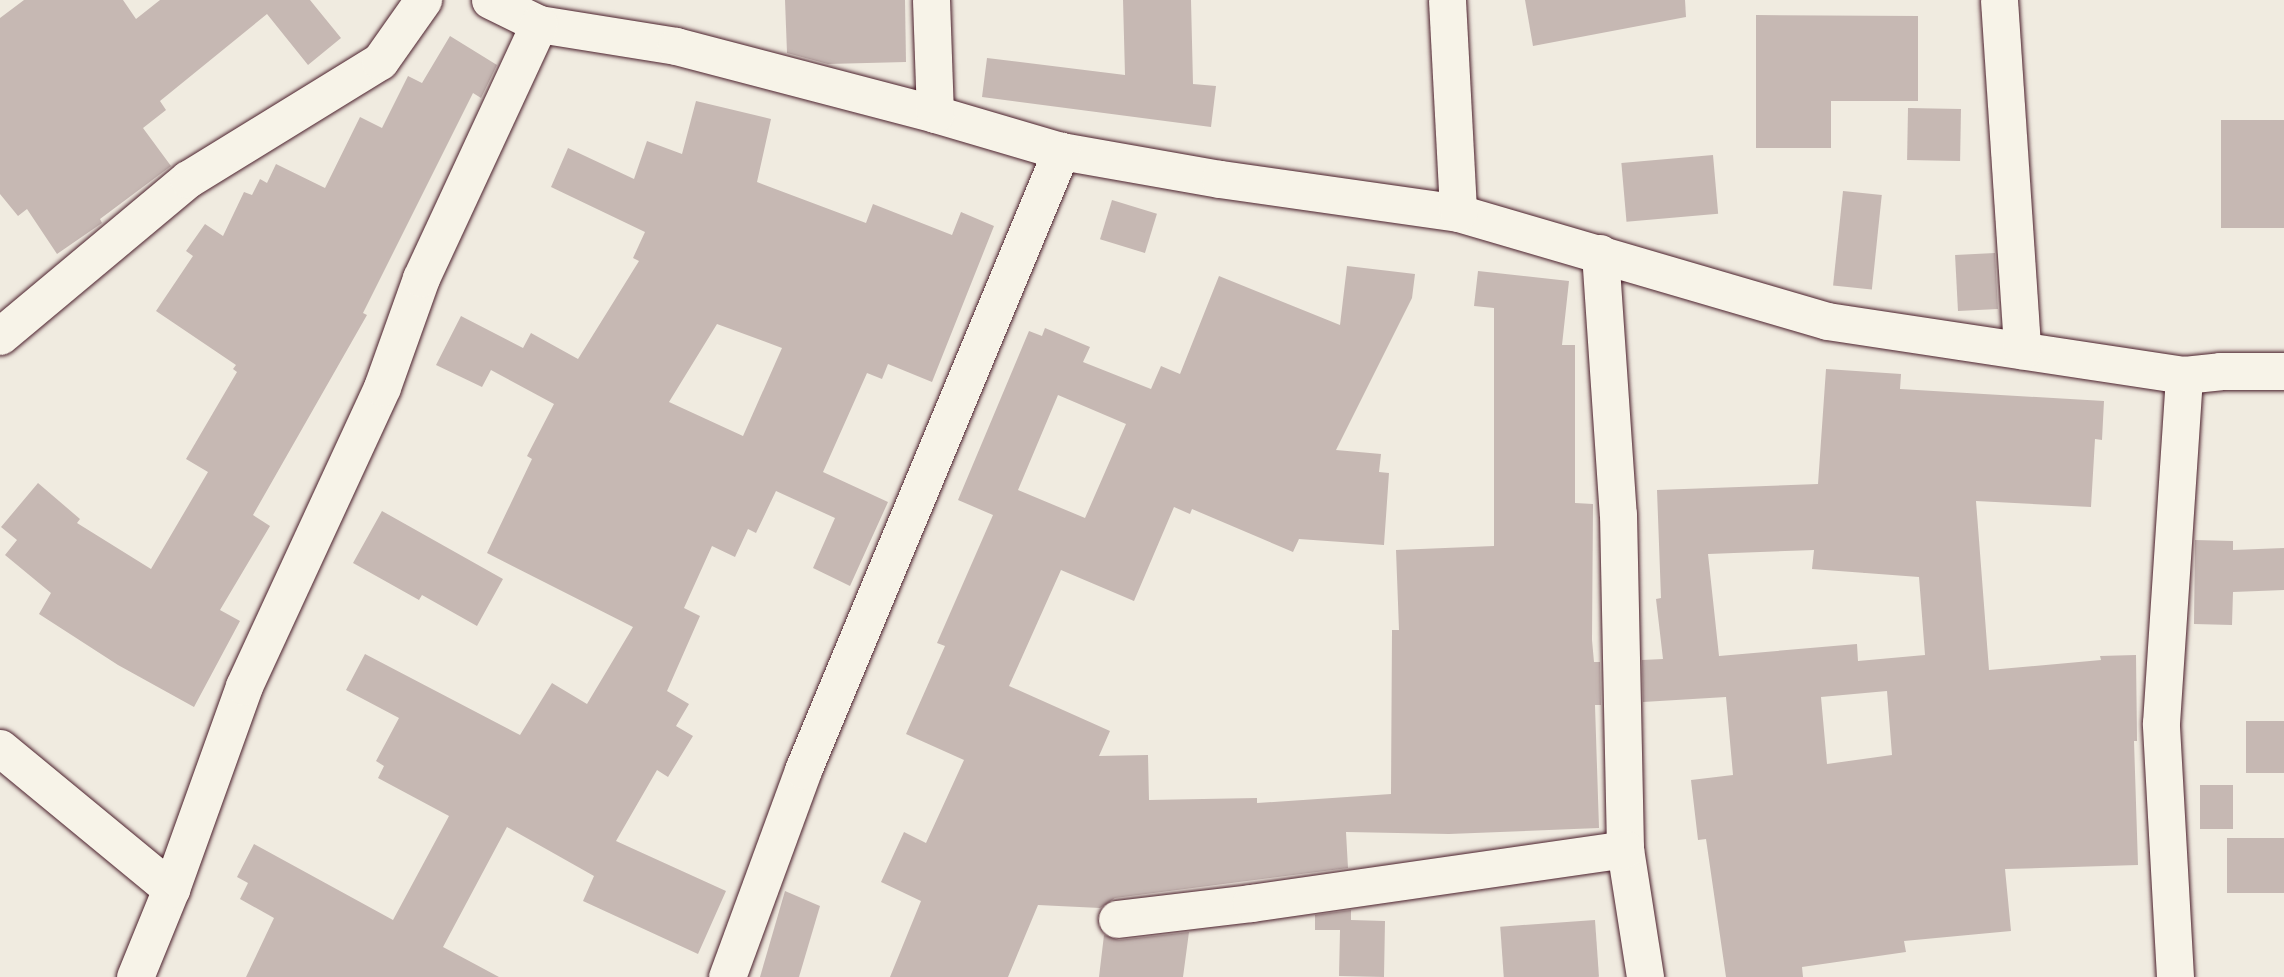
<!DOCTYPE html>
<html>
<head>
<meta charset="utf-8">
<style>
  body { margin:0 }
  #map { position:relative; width:2284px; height:977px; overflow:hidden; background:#f0ebe0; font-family:"Patrick Hand",sans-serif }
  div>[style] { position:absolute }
  .building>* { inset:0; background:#c6b8b3; transform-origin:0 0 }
  .roads { filter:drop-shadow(0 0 2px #4a1f2b) drop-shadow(0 0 2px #4a1f2b) }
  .street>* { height:37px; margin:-18.5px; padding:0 18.5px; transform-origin:18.5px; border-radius:18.5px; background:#f7f3e8 }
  span { translate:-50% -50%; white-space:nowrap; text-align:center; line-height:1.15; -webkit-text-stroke:7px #f7f3e8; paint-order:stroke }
</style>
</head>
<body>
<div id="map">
  <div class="building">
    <div style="clip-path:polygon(24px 0,123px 0,136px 19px,160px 0,310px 0,341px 38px,308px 65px,267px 14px,160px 101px,166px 110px,143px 128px,171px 166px,100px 219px,102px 223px,57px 254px,27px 209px,18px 216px,0 194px,0 18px)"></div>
    <div style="clip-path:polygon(785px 0,905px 0,906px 62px,828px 64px,787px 53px)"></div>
    <div style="clip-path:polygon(1123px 0,1191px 0,1193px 84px,1216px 86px,1211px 127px,982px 97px,987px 58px,1125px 75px)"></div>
    <div style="clip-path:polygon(1525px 0,1685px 0,1686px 17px,1533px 46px)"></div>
    <div style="clip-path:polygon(1756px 15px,1918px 16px,1918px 101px,1831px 101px,1831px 148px,1756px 148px)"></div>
    <div style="clip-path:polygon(450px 36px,497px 65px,481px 98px,473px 93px,363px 313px,367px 315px,253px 515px,270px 526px,220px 610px,240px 621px,194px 707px,118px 665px,39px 614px,51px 593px,5px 555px,17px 540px,1px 527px,38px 483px,80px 519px,77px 523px,151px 569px,208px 472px,186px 459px,237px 372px,233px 369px,236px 365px,156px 311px,193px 256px,186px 251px,205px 224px,223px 236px,244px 192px,252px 195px,260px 179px,267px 183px,276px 164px,325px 188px,360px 117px,382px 128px,408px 76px,422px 83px)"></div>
    <div style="clip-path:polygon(evenodd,696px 101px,771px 119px,757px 182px,866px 223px,873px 204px,952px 235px,961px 212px,994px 226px,932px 382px,888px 364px,882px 379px,867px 373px,823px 472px,888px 502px,850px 586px,813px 568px,835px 518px,776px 491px,756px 533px,748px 529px,735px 557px,712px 546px,684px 608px,700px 616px,667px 691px,689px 704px,676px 726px,693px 736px,668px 777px,657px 770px,616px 841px,726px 891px,698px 954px,583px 901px,594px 876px,507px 827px,443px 947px,499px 977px,246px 977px,274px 918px,240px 899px,248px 883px,237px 877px,254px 844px,393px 920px,449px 816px,378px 778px,384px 766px,376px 761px,399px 718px,346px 690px,365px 654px,520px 735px,552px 683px,587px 704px,633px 627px,487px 553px,532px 459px,527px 456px,554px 404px,491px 370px,482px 387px,436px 365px,461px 316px,523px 348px,531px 333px,578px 359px,639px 261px,633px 258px,645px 232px,551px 187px,568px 148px,634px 179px,647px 141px,682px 154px,696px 101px,717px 324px,782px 348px,743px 436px,669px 402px,717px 324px)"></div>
    <div style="left:1908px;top:108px;width:53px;height:52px;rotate:1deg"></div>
    <div style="left:2284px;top:120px;width:108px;height:63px;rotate:90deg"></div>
    <div style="left:1713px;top:155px;width:59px;height:92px;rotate:85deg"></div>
    <div style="left:1843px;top:191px;width:39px;height:95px;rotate:6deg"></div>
    <div style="left:1112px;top:200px;width:47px;height:41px;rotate:17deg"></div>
    <div style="left:1995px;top:253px;width:56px;height:40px;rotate:87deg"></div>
    <div style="clip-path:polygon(evenodd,1347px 266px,1415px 274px,1412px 298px,1336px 450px,1381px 454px,1379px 472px,1389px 473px,1384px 545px,1299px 539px,1293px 552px,1192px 509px,1190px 514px,1174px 507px,1134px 601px,1061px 570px,1009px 686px,1110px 731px,1099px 756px,1148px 755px,1149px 800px,1257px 798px,1257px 803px,1391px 794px,1392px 630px,1399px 630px,1396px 550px,1494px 546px,1494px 308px,1474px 306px,1478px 271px,1569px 281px,1562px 345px,1575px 345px,1575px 503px,1593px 504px,1592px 640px,1594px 662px,1600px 662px,1601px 705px,1595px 705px,1599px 828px,1449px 834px,1346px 832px,1348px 868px,1115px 898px,1100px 908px,1038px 905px,1008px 977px,890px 977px,921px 901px,881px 882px,904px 832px,926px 843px,964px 760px,906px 734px,945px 646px,937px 643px,993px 515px,958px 500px,1029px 331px,1042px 336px,1045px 328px,1090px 347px,1083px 362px,1151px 389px,1161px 366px,1180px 374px,1219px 276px,1340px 325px,1347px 266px,1058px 395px,1126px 424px,1085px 518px,1018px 490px,1058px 395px)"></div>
    <div style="clip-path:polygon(evenodd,1826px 369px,1901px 374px,1900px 389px,2104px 401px,2102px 440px,2095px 439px,2091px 507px,1976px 501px,1989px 670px,2101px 660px,2100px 656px,2136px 655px,2137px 741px,2134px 741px,2138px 865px,2005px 869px,2011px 931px,1904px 941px,1906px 952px,1802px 967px,1803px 977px,1726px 977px,1706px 839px,1698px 840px,1691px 780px,1733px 775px,1726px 697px,1643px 702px,1642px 660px,1663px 659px,1656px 599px,1661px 598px,1657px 490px,1818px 484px,1826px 369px,1814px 550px,1812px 569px,1919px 577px,1925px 655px,1858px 661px,1857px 644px,1719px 656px,1708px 554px,1814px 550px,1826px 369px,1887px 691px,1892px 755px,1827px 764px,1821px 697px,1887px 691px)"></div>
    <div style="clip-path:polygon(382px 511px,503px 579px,477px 626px,422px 595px,419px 600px,353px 563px)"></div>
    <div style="clip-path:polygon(2195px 540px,2233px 541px,2233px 550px,2284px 548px,2284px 590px,2233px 592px,2232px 625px,2194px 624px)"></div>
    <div style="left:2284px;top:721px;width:52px;height:38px;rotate:90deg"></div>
    <div style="left:2200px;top:785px;width:33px;height:44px"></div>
    <div style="left:2284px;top:838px;width:55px;height:57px;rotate:90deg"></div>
    <div style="clip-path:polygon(785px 891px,820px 906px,799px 977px,760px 977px)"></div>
    <div style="clip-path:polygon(1351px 910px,1351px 920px,1385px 921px,1384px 977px,1339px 976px,1340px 930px,1315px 930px,1315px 915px)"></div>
    <div style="left:1595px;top:920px;width:57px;height:95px;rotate:86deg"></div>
    <div style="clip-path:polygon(1189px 932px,1183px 977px,1099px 977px,1104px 935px,1119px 940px)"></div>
  </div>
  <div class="roads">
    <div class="street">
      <div style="left:490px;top:0;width:55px;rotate:26.1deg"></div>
      <div style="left:539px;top:24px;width:139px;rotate:9.1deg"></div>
      <div style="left:676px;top:46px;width:268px;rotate:14.7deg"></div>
      <div style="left:935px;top:114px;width:131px;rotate:16.4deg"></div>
      <div style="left:1061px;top:151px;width:161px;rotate:10deg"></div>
      <div style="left:1220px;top:179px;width:240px;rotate:8.1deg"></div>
      <div style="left:1458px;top:213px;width:384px;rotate:16.3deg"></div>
      <div style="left:1827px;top:321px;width:361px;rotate:8.6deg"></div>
      <div style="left:2184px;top:375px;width:36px;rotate:-6deg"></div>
      <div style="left:2220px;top:371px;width:64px"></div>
      <div style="left:931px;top:0;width:114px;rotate:88deg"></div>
      <div style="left:1447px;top:0;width:213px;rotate:87deg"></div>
      <div style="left:1999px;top:0;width:351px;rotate:86.2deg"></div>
      <div style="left:1600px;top:253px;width:262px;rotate:86.1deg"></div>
      <div style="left:1618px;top:514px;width:335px;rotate:88.8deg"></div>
      <div style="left:1625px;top:849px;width:130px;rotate:81.1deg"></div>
      <div style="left:0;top:336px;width:245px;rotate:-39.9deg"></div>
      <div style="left:188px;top:179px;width:225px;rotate:-31.6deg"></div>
      <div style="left:380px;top:61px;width:75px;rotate:-54.8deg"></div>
      <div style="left:0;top:748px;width:222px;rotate:39.5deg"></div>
      <div style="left:1117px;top:919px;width:135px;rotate:-6.8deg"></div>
      <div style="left:1251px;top:903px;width:378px;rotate:-8.2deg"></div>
      <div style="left:135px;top:977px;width:95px;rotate:-67.8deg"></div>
      <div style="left:171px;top:889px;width:216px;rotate:-70.2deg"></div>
      <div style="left:244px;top:686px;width:329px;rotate:-65.2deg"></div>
      <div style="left:382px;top:387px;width:116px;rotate:-70.3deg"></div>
      <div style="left:421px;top:278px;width:280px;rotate:-65.1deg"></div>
      <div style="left:727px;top:977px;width:221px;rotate:-69.8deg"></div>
      <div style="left:803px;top:770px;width:671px;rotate:-67.37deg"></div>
      <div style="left:2175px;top:977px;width:254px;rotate:-93.2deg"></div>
      <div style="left:2161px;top:723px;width:349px;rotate:-86.2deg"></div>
    </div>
  </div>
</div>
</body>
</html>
